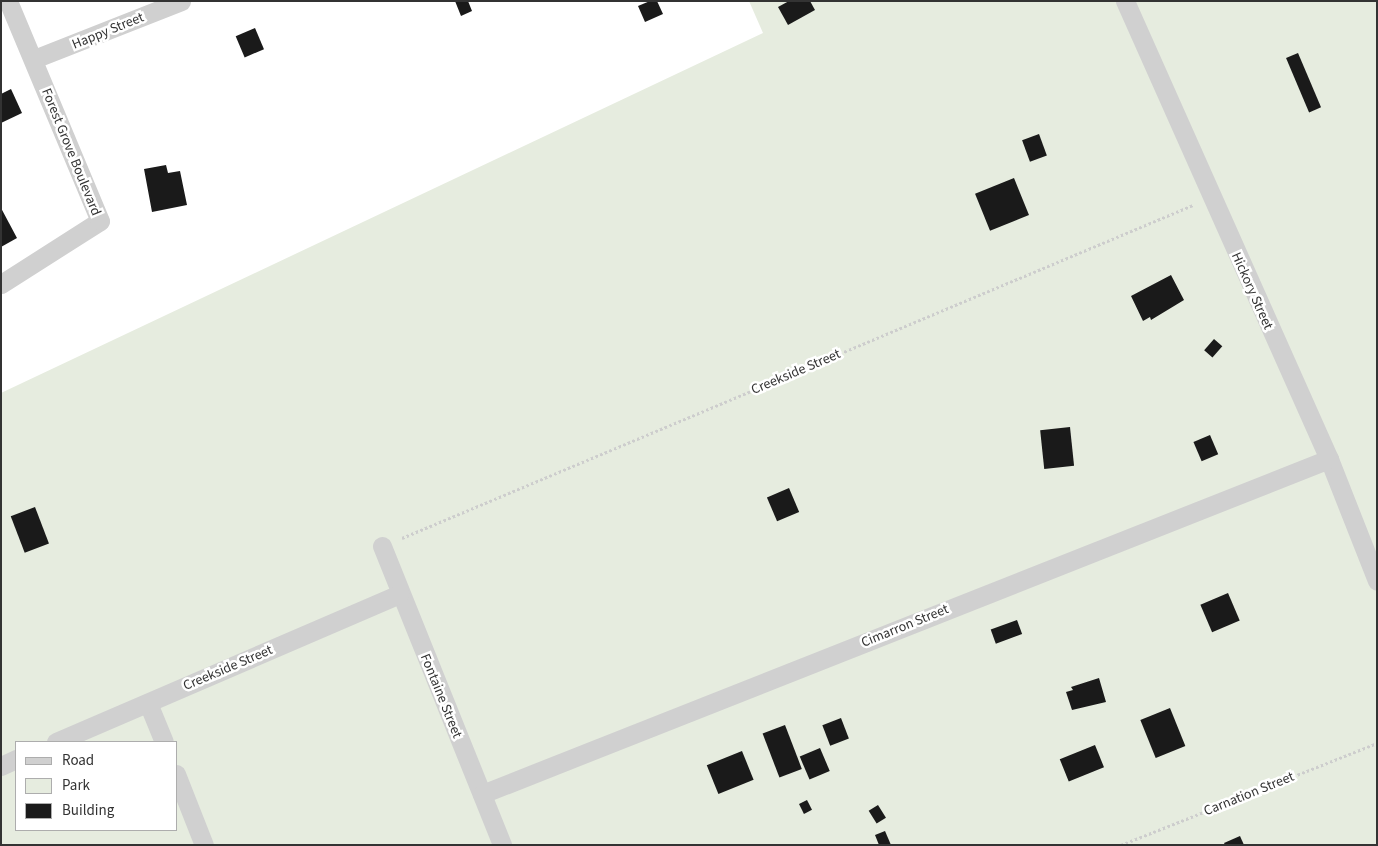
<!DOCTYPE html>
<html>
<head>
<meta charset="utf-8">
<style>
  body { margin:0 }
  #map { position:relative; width:1378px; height:846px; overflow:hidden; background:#fff; font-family:"Source Sans 3",sans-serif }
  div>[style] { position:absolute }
  .green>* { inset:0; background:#e6ecdf }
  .building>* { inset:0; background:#1a1a1a; transform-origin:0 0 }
  .path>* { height:3px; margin-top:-1.5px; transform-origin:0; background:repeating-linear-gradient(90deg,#cdcdcd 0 2.5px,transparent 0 5px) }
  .street>* { height:19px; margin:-9.5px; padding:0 9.5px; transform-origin:9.5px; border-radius:9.5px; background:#d0d0d0 }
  span { translate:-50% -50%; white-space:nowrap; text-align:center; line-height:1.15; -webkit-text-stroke:5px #fff; paint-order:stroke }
  .street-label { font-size:14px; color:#333 }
  .frame { position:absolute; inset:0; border:2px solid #333; pointer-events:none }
  .legend { position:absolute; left:15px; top:741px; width:162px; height:90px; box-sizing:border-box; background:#fff; border:1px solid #adadad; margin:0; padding:6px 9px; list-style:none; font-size:15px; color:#333 }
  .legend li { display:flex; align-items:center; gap:10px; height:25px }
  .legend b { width:25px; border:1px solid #adadad }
</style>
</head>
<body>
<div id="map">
  <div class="green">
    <div style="clip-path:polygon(evenodd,749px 1px,1377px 1px,1377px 845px,1px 845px,1px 393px,763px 33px,749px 1px,16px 742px,176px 742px,176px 830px,16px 830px,16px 742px)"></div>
  </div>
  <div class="building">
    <div style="clip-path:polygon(455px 1px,468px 1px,472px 11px,461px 16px)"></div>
    <div style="clip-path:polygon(650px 1px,657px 1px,663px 14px,645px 22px,638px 6px)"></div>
    <div style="clip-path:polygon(789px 1px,810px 1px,815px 10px,788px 25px,778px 7px)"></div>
    <div style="left:255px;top:28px;width:23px;height:21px;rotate:67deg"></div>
    <div style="left:1298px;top:53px;width:59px;height:13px;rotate:67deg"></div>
    <div style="clip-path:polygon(11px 89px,22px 113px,1px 123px,1px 94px)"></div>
    <div style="left:1039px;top:134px;width:23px;height:18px;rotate:70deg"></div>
    <div style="clip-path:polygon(166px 165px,168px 173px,180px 171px,187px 205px,152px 212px,144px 169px)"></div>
    <div style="left:1014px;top:178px;width:40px;height:42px;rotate:68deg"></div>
    <div style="clip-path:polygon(1px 208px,17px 238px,1px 247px)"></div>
    <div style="clip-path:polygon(1171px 275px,1184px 300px,1151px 320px,1150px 317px,1143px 321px,1131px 296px)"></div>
    <div style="left:1214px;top:339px;width:11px;height:15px;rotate:41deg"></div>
    <div style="left:1070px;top:427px;width:39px;height:30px;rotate:84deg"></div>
    <div style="left:1210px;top:435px;width:21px;height:18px;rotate:67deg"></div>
    <div style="left:789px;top:488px;width:26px;height:24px;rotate:67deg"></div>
    <div style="left:35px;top:507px;width:39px;height:26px;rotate:69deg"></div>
    <div style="left:1228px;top:593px;width:30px;height:30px;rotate:67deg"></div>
    <div style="left:1017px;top:620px;width:15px;height:28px;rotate:70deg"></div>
    <div style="clip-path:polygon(1099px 678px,1106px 702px,1072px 710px,1066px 692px,1073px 690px,1071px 687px)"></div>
    <div style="left:1170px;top:708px;width:41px;height:32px;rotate:68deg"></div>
    <div style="left:841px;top:718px;width:22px;height:20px;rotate:69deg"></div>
    <div style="left:785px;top:725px;width:47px;height:24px;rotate:69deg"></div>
    <div style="left:1095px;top:745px;width:24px;height:38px;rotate:68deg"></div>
    <div style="left:820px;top:748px;width:25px;height:22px;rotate:67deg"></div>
    <div style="left:742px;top:751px;width:31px;height:38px;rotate:68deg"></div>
    <div style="left:807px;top:800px;width:11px;height:9px;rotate:63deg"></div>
    <div style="left:878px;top:805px;width:15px;height:11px;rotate:58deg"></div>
    <div style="clip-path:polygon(885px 831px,891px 845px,879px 845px,875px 835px)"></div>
    <div style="clip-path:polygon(1240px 836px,1244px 845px,1225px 845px,1224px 843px)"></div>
  </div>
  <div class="path">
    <div style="left:402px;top:538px;width:858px;rotate:-22.83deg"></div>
    <div style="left:1121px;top:845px;width:276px;rotate:-21.7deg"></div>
  </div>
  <div class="street">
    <div style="left:1125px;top:1px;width:501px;rotate:65.99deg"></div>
    <div style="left:1329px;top:459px;width:131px;rotate:68.5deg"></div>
    <div style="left:34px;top:59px;width:158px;rotate:-21.5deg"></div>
    <div style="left:1px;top:284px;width:117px;rotate:-32.5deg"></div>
    <div style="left:100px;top:221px;width:238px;rotate:-112.7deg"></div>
    <div style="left:382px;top:546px;width:322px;rotate:68.1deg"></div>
    <div style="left:148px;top:703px;width:42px;rotate:67.7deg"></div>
    <div style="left:56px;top:742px;width:374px;rotate:-23.3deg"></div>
    <div style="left:1px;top:766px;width:17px;rotate:-25deg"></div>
    <div style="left:176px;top:774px;width:76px;rotate:68.5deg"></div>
    <div style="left:482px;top:794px;width:911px;rotate:-21.58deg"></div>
  </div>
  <div class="street-label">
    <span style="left:108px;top:31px;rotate:-22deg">Happy Street</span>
    <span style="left:71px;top:152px;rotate:68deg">Forest Grove Boulevard</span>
    <span style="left:1252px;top:291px;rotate:66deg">Hickory Street</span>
    <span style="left:796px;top:372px;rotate:-23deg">Creekside Street</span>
    <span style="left:905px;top:626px;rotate:-22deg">Cimarron Street</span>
    <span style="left:228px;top:668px;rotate:-23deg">Creekside Street</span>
    <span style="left:441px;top:696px;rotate:68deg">Fontaine Street</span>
    <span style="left:1249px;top:794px;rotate:-22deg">Carnation Street</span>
  </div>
  <div class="frame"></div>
  <ul class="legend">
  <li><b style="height:6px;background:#d0d0d0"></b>Road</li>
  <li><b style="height:14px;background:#e6ecdf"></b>Park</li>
  <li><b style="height:14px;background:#1a1a1a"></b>Building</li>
  </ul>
</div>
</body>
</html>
